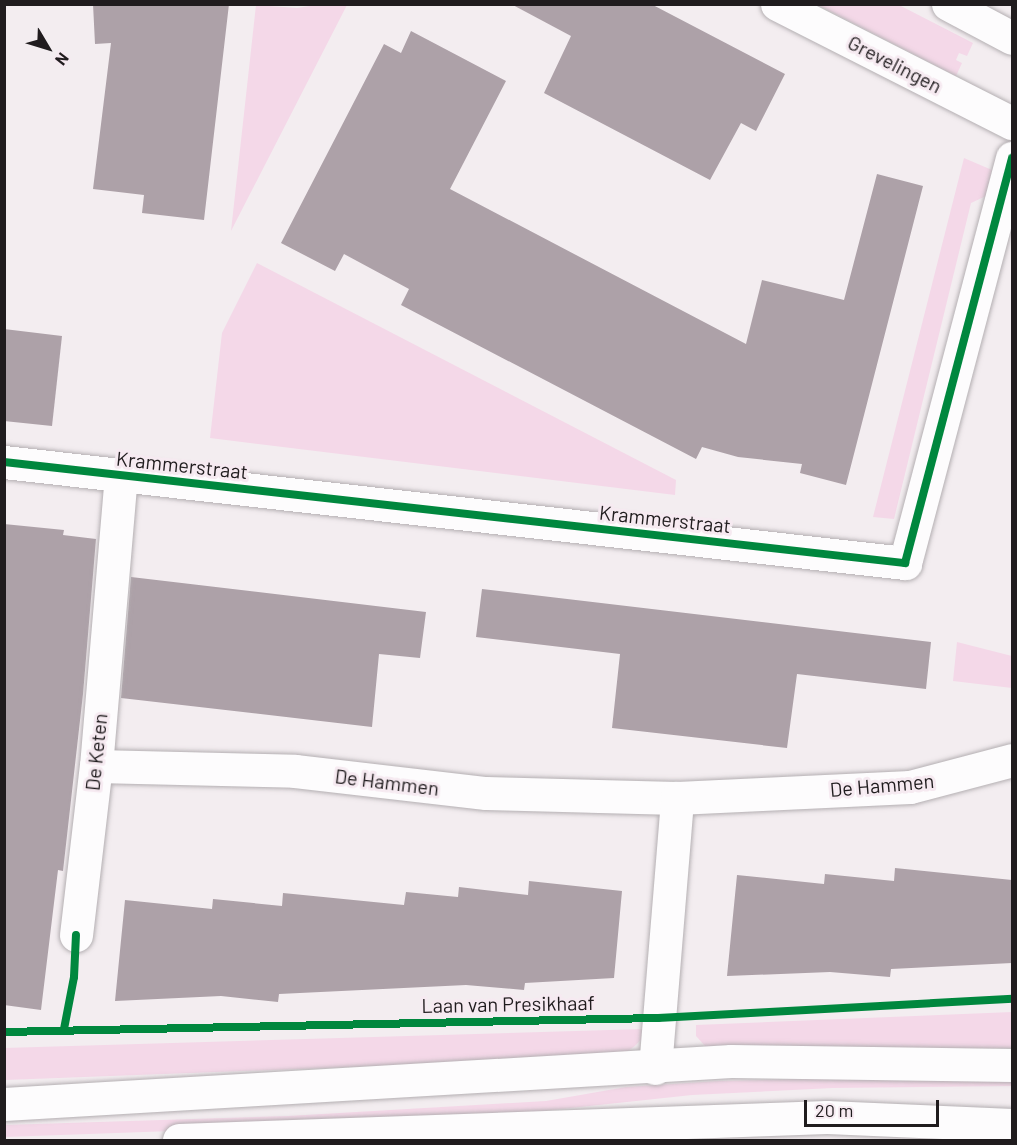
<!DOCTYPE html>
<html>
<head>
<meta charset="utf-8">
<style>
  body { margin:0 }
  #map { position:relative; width:1017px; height:1145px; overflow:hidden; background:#f3edf0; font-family:Barlow,sans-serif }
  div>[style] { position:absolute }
  .green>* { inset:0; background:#f4d8e8 }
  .building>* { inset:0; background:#ada1a8 }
  .roads { filter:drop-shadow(0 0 2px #b4afb2) drop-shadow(0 0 2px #b4afb2) }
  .street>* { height:33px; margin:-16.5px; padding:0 16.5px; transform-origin:16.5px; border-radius:16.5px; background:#fdfcfd }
  .secondary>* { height:33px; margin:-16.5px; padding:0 16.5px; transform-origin:16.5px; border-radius:16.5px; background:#fdfcfd }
  .cycleway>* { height:8px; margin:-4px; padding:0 4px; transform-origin:4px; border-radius:4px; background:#00873e }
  span { translate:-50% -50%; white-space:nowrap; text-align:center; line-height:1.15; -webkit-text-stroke:6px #f6eaf1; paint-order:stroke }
  .street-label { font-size:20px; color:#201c1e }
  .frame { position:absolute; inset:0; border:6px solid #201c1e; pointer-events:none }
  .north { position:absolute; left:18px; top:18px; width:60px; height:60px; -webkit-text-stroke:4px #f6eaf1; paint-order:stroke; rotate:128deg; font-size:16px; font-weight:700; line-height:24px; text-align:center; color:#201c1e }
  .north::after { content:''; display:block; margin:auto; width:21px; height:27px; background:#201c1e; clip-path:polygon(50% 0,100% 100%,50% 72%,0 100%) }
  .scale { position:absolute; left:804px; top:1100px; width:135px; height:27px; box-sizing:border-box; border:3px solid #201c1e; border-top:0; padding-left:8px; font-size:18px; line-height:21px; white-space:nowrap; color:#201c1e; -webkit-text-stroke:4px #f6eaf1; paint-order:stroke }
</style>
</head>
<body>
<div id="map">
  <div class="green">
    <div style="clip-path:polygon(322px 4px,347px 5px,231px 231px,256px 5px,297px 8px)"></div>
    <div style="clip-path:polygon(818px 5px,899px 5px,973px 43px,967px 56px,959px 53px,956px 60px,962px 63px,956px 76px)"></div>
    <div style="clip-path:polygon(964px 158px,992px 170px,986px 196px,971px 203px,894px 519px,873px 517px)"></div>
    <div style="clip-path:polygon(257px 263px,676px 480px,675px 495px,210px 438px,222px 333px)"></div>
    <div style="clip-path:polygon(957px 642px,1012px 656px,1012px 688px,953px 681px)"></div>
    <div style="clip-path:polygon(1012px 1012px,1012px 1048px,723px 1055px,706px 1047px,696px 1036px,696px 1025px)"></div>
    <div style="clip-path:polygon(643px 1029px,643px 1037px,636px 1045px,620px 1057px,5px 1080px,4px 1048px)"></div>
    <div style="clip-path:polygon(1012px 1075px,1012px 1086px,833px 1088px,692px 1095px,515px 1114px,364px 1124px,5px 1137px,4px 1125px,288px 1116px,546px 1101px,626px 1087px,718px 1081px)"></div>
  </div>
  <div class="building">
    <div style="clip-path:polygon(93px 4px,229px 4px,204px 220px,142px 213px,144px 195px,93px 189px,111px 43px,95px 44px)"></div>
    <div style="clip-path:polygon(511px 4px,651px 4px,785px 74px,756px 131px,741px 123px,710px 180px,544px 93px,571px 36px)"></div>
    <div style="clip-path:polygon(411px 31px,506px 81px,450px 189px,746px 344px,762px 280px,844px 300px,877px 174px,923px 186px,846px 485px,800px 473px,802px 464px,738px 457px,702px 447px,696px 459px,401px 305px,409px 289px,344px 254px,335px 271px,281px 243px,384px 44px,401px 53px)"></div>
    <div style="clip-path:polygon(4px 329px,62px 336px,52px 426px,4px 421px)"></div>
    <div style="clip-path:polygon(4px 524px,64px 530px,63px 535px,96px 539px,83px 694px,63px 871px,58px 870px,41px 1010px,4px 1005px)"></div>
    <div style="clip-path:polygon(131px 577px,426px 612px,420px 658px,379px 654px,372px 727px,121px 698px)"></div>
    <div style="clip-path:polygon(482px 589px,931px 642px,926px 689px,797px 674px,787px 748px,612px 728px,620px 654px,476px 637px)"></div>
    <div style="clip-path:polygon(895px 868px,1012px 880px,1012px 963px,891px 969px,890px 977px,830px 972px,727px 976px,737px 875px,824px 884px,825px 874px,894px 881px)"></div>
    <div style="clip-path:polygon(529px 881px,622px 891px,614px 978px,525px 983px,524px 990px,466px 985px,279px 994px,278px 1002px,221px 996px,115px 1001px,125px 900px,212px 909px,213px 899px,282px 906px,283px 893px,404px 905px,406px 892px,458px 897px,459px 887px,528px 895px)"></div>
  </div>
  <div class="roads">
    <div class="street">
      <div style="left:777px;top:4px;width:263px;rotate:26.9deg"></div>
      <div style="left:948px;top:4px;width:72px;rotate:28deg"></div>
      <div style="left:4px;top:462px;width:907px;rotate:6.4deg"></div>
      <div style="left:905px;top:563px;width:419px;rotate:-75.2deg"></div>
      <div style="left:96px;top:766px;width:199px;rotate:1.4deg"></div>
      <div style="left:295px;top:771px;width:192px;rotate:6.6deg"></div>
      <div style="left:486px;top:793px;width:191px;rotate:1.5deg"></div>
      <div style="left:76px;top:935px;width:170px;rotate:-83.3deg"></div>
      <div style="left:96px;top:766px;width:292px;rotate:-85.1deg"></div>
      <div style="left:655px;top:1068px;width:271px;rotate:-85.3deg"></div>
      <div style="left:677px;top:798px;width:233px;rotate:-2.7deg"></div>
      <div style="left:910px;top:787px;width:106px;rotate:-14.8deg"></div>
    </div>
    <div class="secondary">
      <div style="left:4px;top:1104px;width:728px;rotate:-3.38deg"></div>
      <div style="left:731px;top:1061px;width:281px;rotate:0.8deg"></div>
      <div style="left:179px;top:1140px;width:648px;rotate:-2.03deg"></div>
      <div style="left:827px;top:1117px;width:185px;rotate:2.5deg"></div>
    </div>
  </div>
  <div class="cycleway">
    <div style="left:4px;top:462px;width:907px;rotate:6.4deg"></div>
    <div style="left:905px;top:563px;width:419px;rotate:-75.2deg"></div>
    <div style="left:64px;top:1029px;width:53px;rotate:-79.1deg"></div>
    <div style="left:74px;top:977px;width:42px;rotate:-87.3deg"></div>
    <div style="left:4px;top:1032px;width:654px;rotate:-1.23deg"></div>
    <div style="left:658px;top:1018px;width:355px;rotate:-3.1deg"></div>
  </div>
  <div class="street-label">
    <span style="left:895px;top:64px;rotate:27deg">Grevelingen</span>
    <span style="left:182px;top:465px;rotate:6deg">Krammerstraat</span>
    <span style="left:665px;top:519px;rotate:6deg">Krammerstraat</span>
    <span style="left:96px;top:752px;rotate:-84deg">De Keten</span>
    <span style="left:387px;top:782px;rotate:7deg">De Hammen</span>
    <span style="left:882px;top:785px;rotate:-5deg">De Hammen</span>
    <span style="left:508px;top:1004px;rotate:-1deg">Laan van Presikhaaf</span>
  </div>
  <div class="frame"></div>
  <div class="north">N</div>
  <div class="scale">20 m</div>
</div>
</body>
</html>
